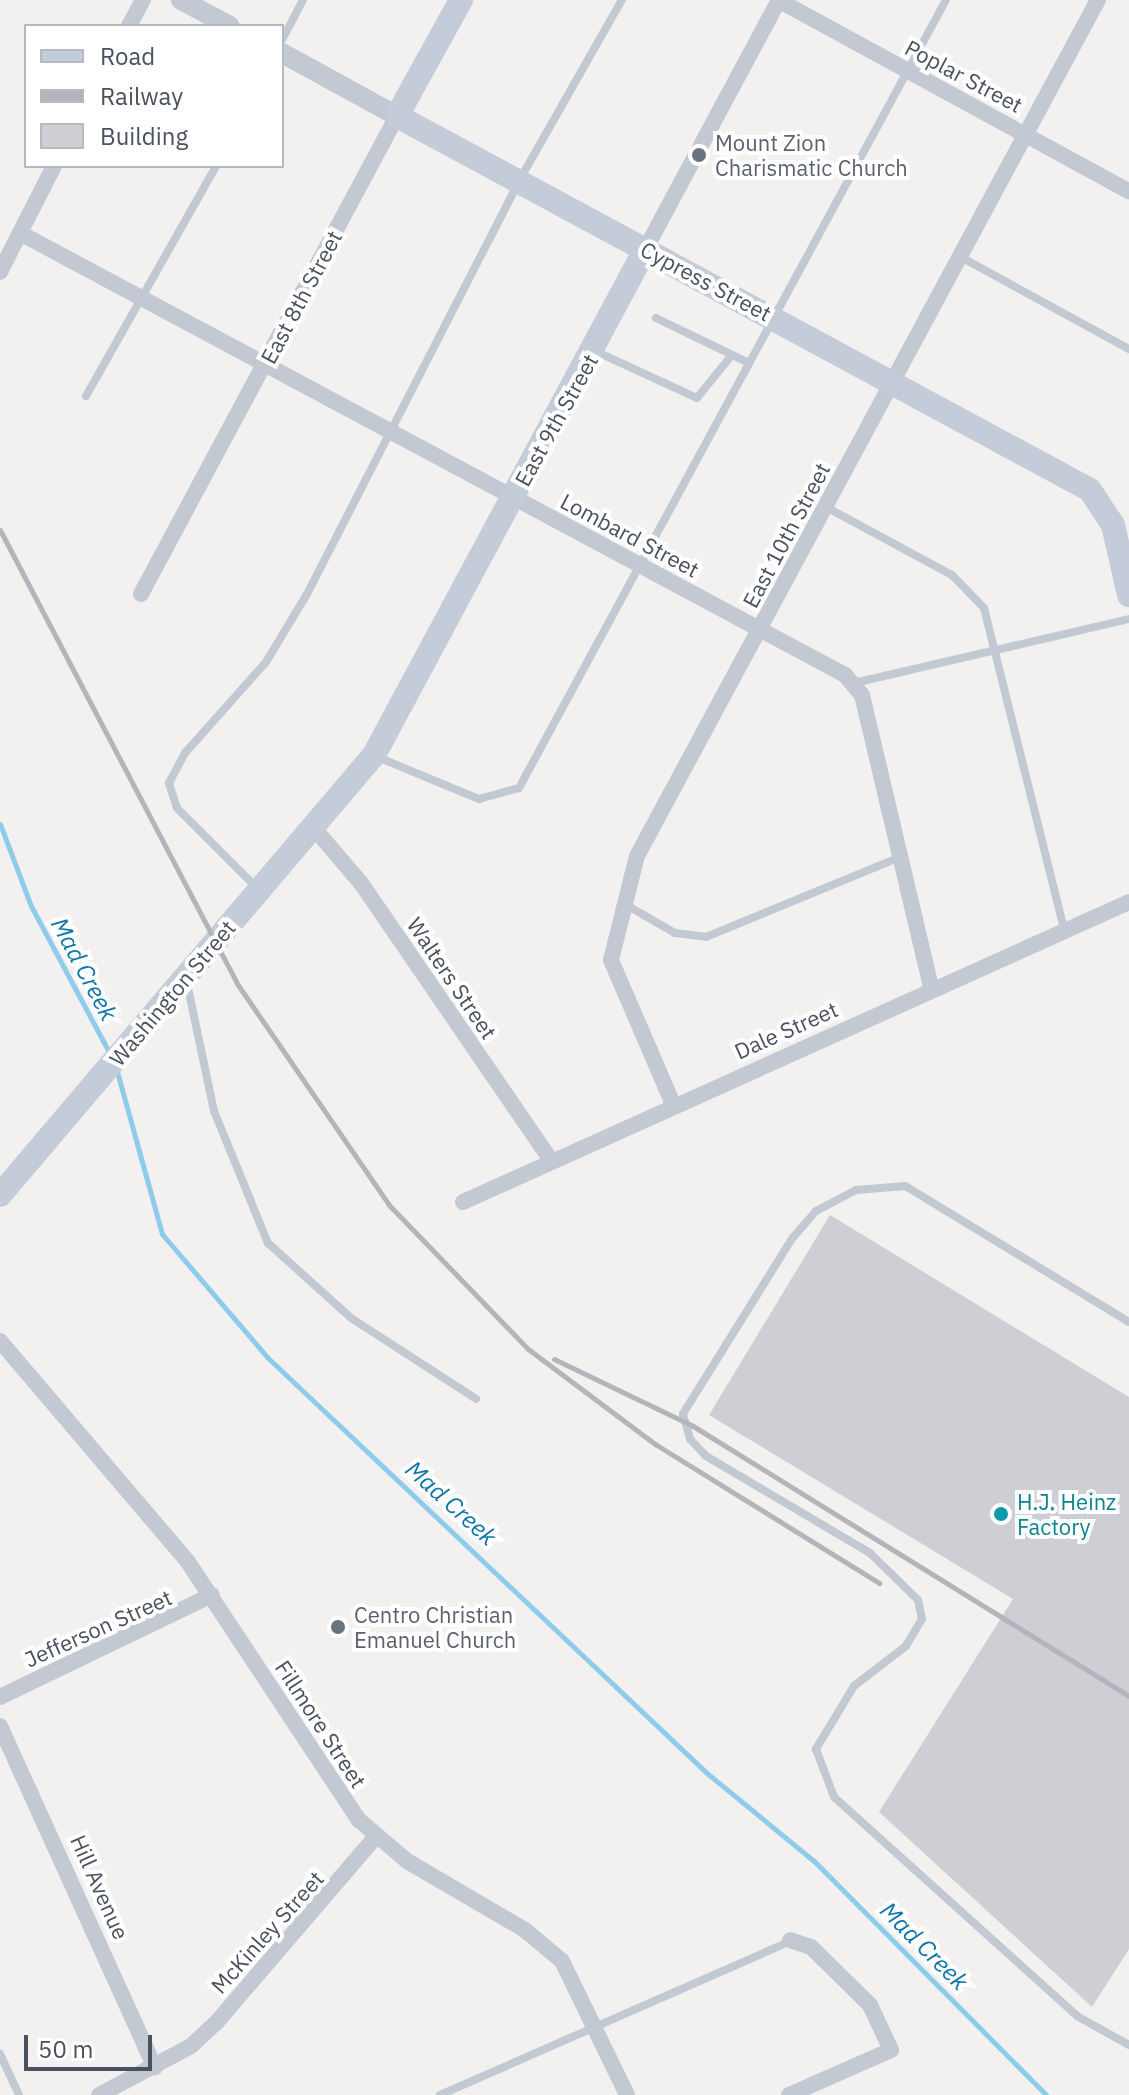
<!DOCTYPE html>
<html>
<head>
<meta charset="utf-8">
<style>
  body { margin:0 }
  #map { position:relative; width:1129px; height:2095px; overflow:hidden; background:#f3f1f0; font-family:"IBM Plex Sans",sans-serif }
  div>[style] { position:absolute }
  .stream>* { height:5px; margin:-2.5px; padding:0 2.5px; transform-origin:2.5px; border-radius:2.5px; background:#8fcceb }
  .building>* { inset:0; background:#cdcfd5 }
  .service>* { height:8px; margin:-4px; padding:0 4px; transform-origin:4px; border-radius:4px; background:#c2c9d2 }
  .minor>* { height:16px; margin:-8px; padding:0 8px; transform-origin:8px; border-radius:8px; background:#c2c9d2 }
  .tertiary>* { height:20px; margin:-10px; padding:0 10px; transform-origin:10px; border-radius:10px; background:#c2c9d2 }
  .secondary>* { height:24px; margin:-12px; padding:0 12px; transform-origin:12px; border-radius:12px; background:#c4cbd9 }
  .rail>* { height:5px; margin:-2.5px; padding:0 2.5px; transform-origin:2.5px; border-radius:2.5px; background:#b3b5bb }
  .dots>* { width:22px; height:22px; translate:-50% -50%; box-sizing:border-box; border:4px solid #fff; border-radius:50% }
  span { translate:-50% -50%; white-space:nowrap; text-align:center; line-height:1.15; -webkit-text-stroke:8px #fff; paint-order:stroke }
  .street-label { font-size:22px; color:#49515e }
  .worship-label { font-size:22px; color:#5b616d }
  .left { translate:0 -50%; text-align:left }
  .culture-label { font-size:22px; color:#0d838f }
  .water-label { font-size:24px; color:#0f75aa; font-style:italic }
  .legend { position:absolute; left:24px; top:24px; width:260px; height:144px; box-sizing:border-box; background:#fff; border:2px solid #b6b9bf; margin:0; padding:10px 14px; list-style:none; font-size:24px; color:#49515e }
  .legend li { display:flex; align-items:center; gap:16px; height:40px }
  .legend b { width:40px; border:2px solid #b6b9bf }
  .scale { position:absolute; left:24px; top:2035px; width:128px; height:36px; box-sizing:border-box; border:4px solid #49515e; border-top:0; padding-left:10px; font-size:24px; line-height:28px; white-space:nowrap; color:#49515e; -webkit-text-stroke:6px #fff; paint-order:stroke }
</style>
</head>
<body>
<div id="map">
  <div class="stream">
    <div style="left:0;top:824px;width:88px;rotate:69.3deg"></div>
    <div style="left:31px;top:906px;width:170px;rotate:61.9deg"></div>
    <div style="left:116px;top:1068px;width:172px;rotate:74.5deg"></div>
    <div style="left:162px;top:1234px;width:162px;rotate:49.5deg"></div>
    <div style="left:267px;top:1357px;width:607px;rotate:43.4deg"></div>
    <div style="left:708px;top:1774px;width:137px;rotate:39.4deg"></div>
    <div style="left:814px;top:1861px;width:330px;rotate:45.2deg"></div>
  </div>
  <div class="building">
    <div style="clip-path:polygon(830px 1215px,1129px 1397px,1129px 1949px,1092px 2007px,879px 1812px,1013px 1599px,709px 1415px)"></div>
  </div>
  <div class="service">
    <div style="left:282px;top:40px;width:45px;rotate:-62.3deg"></div>
    <div style="left:959px;top:256px;width:194px;rotate:28.7deg"></div>
    <div style="left:656px;top:318px;width:99px;rotate:25.8deg"></div>
    <div style="left:595px;top:351px;width:112px;rotate:24.7deg"></div>
    <div style="left:697px;top:398px;width:55px;rotate:-50.9deg"></div>
    <div style="left:86px;top:396px;width:264px;rotate:-60.5deg"></div>
    <div style="left:826px;top:507px;width:143px;rotate:28.4deg"></div>
    <div style="left:952px;top:575px;width:46px;rotate:45.9deg"></div>
    <div style="left:984px;top:608px;width:332px;rotate:76deg"></div>
    <div style="left:854px;top:683px;width:282px;rotate:-13.1deg"></div>
    <div style="left:375px;top:756px;width:113px;rotate:22.5deg"></div>
    <div style="left:479px;top:799px;width:41px;rotate:-15.4deg"></div>
    <div style="left:519px;top:788px;width:896px;rotate:-61.55deg"></div>
    <div style="left:257px;top:888px;width:113px;rotate:-135deg"></div>
    <div style="left:177px;top:808px;width:26px;rotate:-108deg"></div>
    <div style="left:169px;top:783px;width:34px;rotate:-62deg"></div>
    <div style="left:185px;top:753px;width:122px;rotate:-48.3deg"></div>
    <div style="left:266px;top:662px;width:79px;rotate:-58.9deg"></div>
    <div style="left:307px;top:594px;width:464px;rotate:-62.8deg"></div>
    <div style="left:519px;top:181px;width:208px;rotate:-60.4deg"></div>
    <div style="left:628px;top:906px;width:54px;rotate:29.9deg"></div>
    <div style="left:675px;top:933px;width:31px;rotate:7deg"></div>
    <div style="left:706px;top:937px;width:213px;rotate:-22.4deg"></div>
    <div style="left:187px;top:983px;width:131px;rotate:78.1deg"></div>
    <div style="left:214px;top:1111px;width:143px;rotate:67.8deg"></div>
    <div style="left:268px;top:1243px;width:112px;rotate:42.1deg"></div>
    <div style="left:351px;top:1318px;width:149px;rotate:32.9deg"></div>
    <div style="left:1129px;top:1322px;width:262px;rotate:-148.7deg"></div>
    <div style="left:905px;top:1186px;width:49px;rotate:175.3deg"></div>
    <div style="left:856px;top:1190px;width:45px;rotate:152.3deg"></div>
    <div style="left:816px;top:1211px;width:35px;rotate:131deg"></div>
    <div style="left:793px;top:1237px;width:208px;rotate:121.9deg"></div>
    <div style="left:683px;top:1414px;width:26px;rotate:74deg"></div>
    <div style="left:690px;top:1439px;width:23px;rotate:47deg"></div>
    <div style="left:706px;top:1456px;width:191px;rotate:30.6deg"></div>
    <div style="left:870px;top:1553px;width:67px;rotate:44.4deg"></div>
    <div style="left:918px;top:1600px;width:19px;rotate:78deg"></div>
    <div style="left:922px;top:1619px;width:31px;rotate:121deg"></div>
    <div style="left:906px;top:1646px;width:66px;rotate:142.4deg"></div>
    <div style="left:854px;top:1686px;width:74px;rotate:121.1deg"></div>
    <div style="left:816px;top:1749px;width:51px;rotate:69.4deg"></div>
    <div style="left:834px;top:1797px;width:327px;rotate:42deg"></div>
    <div style="left:1077px;top:2016px;width:60px;rotate:29.1deg"></div>
    <div style="left:0;top:2054px;width:45px;rotate:65.1deg"></div>
    <div style="left:440px;top:2095px;width:382px;rotate:-23.7deg"></div>
  </div>
  <div class="minor">
    <div style="left:778px;top:0;width:400px;rotate:28.6deg"></div>
    <div style="left:129px;top:26px;width:30px;rotate:-62deg"></div>
    <div style="left:20px;top:233px;width:936px;rotate:28.18deg"></div>
    <div style="left:845px;top:675px;width:26px;rotate:50deg"></div>
    <div style="left:862px;top:695px;width:303px;rotate:76.7deg"></div>
    <div style="left:646px;top:248px;width:281px;rotate:-61.8deg"></div>
    <div style="left:0;top:272px;width:119px;rotate:-63deg"></div>
    <div style="left:141px;top:594px;width:542px;rotate:-61.83deg"></div>
    <div style="left:313px;top:827px;width:74px;rotate:49.4deg"></div>
    <div style="left:361px;top:883px;width:333px;rotate:55.6deg"></div>
    <div style="left:673px;top:1104px;width:157px;rotate:-113.3deg"></div>
    <div style="left:611px;top:960px;width:107px;rotate:-76deg"></div>
    <div style="left:637px;top:856px;width:972px;rotate:-61.7deg"></div>
    <div style="left:463px;top:1202px;width:730px;rotate:-24.25deg"></div>
    <div style="left:0;top:1341px;width:290px;rotate:49.6deg"></div>
    <div style="left:188px;top:1562px;width:310px;rotate:56.5deg"></div>
    <div style="left:359px;top:1820px;width:63px;rotate:40.5deg"></div>
    <div style="left:407px;top:1861px;width:137px;rotate:30.3deg"></div>
    <div style="left:525px;top:1930px;width:48px;rotate:40deg"></div>
    <div style="left:562px;top:1961px;width:149px;rotate:64.1deg"></div>
    <div style="left:0;top:1697px;width:235px;rotate:-25.7deg"></div>
    <div style="left:0;top:1726px;width:375px;rotate:65.6deg"></div>
    <div style="left:99px;top:2095px;width:104px;rotate:-28deg"></div>
    <div style="left:191px;top:2046px;width:34px;rotate:-43deg"></div>
    <div style="left:216px;top:2023px;width:246px;rotate:-49.4deg"></div>
    <div style="left:789px;top:2095px;width:111px;rotate:-23.8deg"></div>
    <div style="left:891px;top:2050px;width:50px;rotate:-115deg"></div>
    <div style="left:870px;top:2005px;width:83px;rotate:-135.5deg"></div>
    <div style="left:811px;top:1947px;width:22px;rotate:-162deg"></div>
  </div>
  <div class="tertiary">
    <div style="left:181px;top:0;width:55px;rotate:28deg"></div>
    <div style="left:282px;top:53px;width:131px;rotate:28.7deg"></div>
  </div>
  <div class="secondary">
    <div style="left:461px;top:0;width:132px;rotate:118.9deg"></div>
    <div style="left:397px;top:116px;width:787px;rotate:28.35deg"></div>
    <div style="left:1090px;top:490px;width:42px;rotate:56.7deg"></div>
    <div style="left:1113px;top:525px;width:72px;rotate:77.1deg"></div>
    <div style="left:0;top:1195px;width:577px;rotate:-49.64deg"></div>
    <div style="left:374px;top:755px;width:575px;rotate:-61.79deg"></div>
  </div>
  <div class="rail">
    <div style="left:0;top:530px;width:513px;rotate:62.39deg"></div>
    <div style="left:238px;top:985px;width:267px;rotate:55.5deg"></div>
    <div style="left:389px;top:1205px;width:200px;rotate:46deg"></div>
    <div style="left:528px;top:1349px;width:159px;rotate:36.8deg"></div>
    <div style="left:655px;top:1444px;width:264px;rotate:31.8deg"></div>
    <div style="left:554px;top:1359px;width:154px;rotate:25.7deg"></div>
    <div style="left:693px;top:1426px;width:513px;rotate:31.77deg"></div>
  </div>
  <div class="dots">
    <div style="left:699px;top:155px;background:#6b7280"></div>
    <div style="left:1001px;top:1514px;background:#0f9aa8"></div>
    <div style="left:338px;top:1627px;background:#6b7280"></div>
  </div>
  <div class="street-label">
    <span style="left:964px;top:76px;rotate:28deg">Poplar Street</span>
    <span style="left:706px;top:281px;rotate:28deg">Cypress Street</span>
    <span style="left:301px;top:297px;rotate:-62deg">East 8th Street</span>
    <span style="left:556px;top:420px;rotate:-61deg">East 9th Street</span>
    <span style="left:630px;top:535px;rotate:28deg">Lombard Street</span>
    <span style="left:786px;top:535px;rotate:-62deg">East 10th Street</span>
    <span style="left:452px;top:978px;rotate:56deg">Walters Street</span>
    <span style="left:172px;top:993px;rotate:-50deg">Washington Street</span>
    <span style="left:786px;top:1030px;rotate:-24deg">Dale Street</span>
    <span style="left:98px;top:1628px;rotate:-24deg">Jefferson Street</span>
    <span style="left:321px;top:1724px;rotate:57deg">Fillmore Street</span>
    <span style="left:100px;top:1887px;rotate:66deg">Hill Avenue</span>
    <span style="left:267px;top:1932px;rotate:-48deg">McKinley Street</span>
  </div>
  <div class="worship-label">
    <span class="left" style="left:715px;top:155px">Mount Zion<br>Charismatic Church</span>
    <span class="left" style="left:354px;top:1627px">Centro Christian<br>Emanuel Church</span>
  </div>
  <div class="culture-label">
    <span class="left" style="left:1017px;top:1514px">H.J. Heinz<br>Factory</span>
  </div>
  <div class="water-label">
    <span style="left:84px;top:969px;rotate:62deg">Mad Creek</span>
    <span style="left:451px;top:1503px;rotate:42deg">Mad Creek</span>
    <span style="left:924px;top:1946px;rotate:45deg">Mad Creek</span>
  </div>
  <ul class="legend">
  <li><b style="height:10px;background:#c4cbd9"></b>Road</li>
  <li><b style="height:10px;background:#b3b5bb"></b>Railway</li>
  <li><b style="height:22px;background:#cdcfd5"></b>Building</li>
  </ul>
  <div class="scale">50 m</div>
</div>
</body>
</html>
